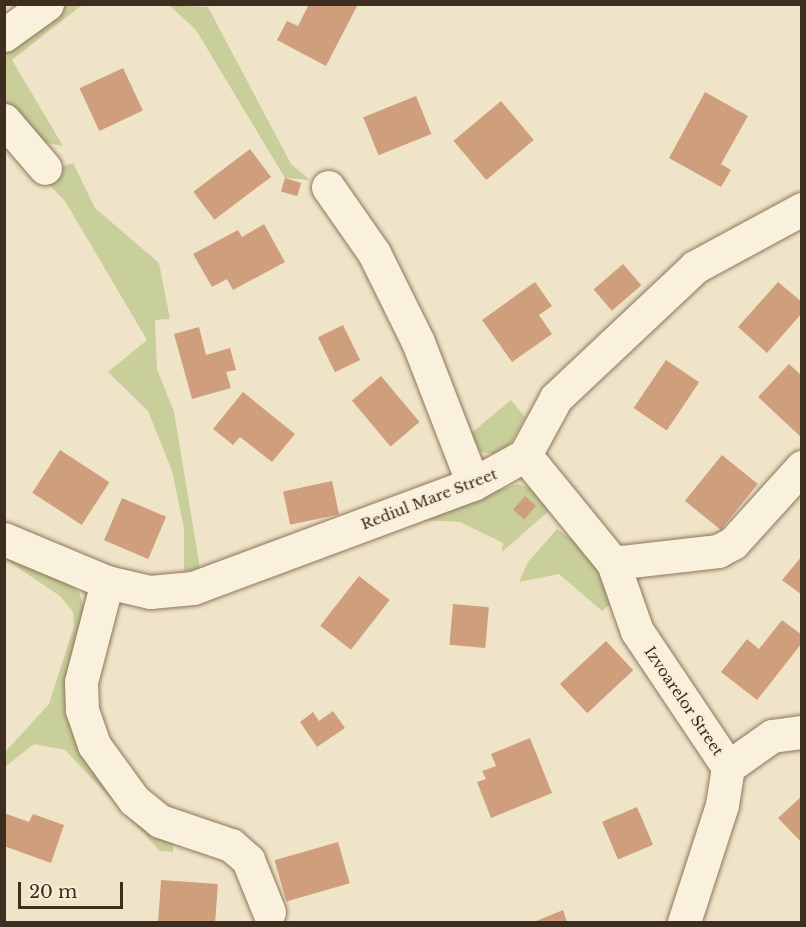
<!DOCTYPE html>
<html>
<head>
<meta charset="utf-8">
<style>
  body { margin:0 }
  #map { position:relative; width:806px; height:927px; overflow:hidden; background:#f0e4c8; font-family:"Libre Baskerville",serif }
  div>[style] { position:absolute }
  .green>* { inset:0; background:#c9cf9b }
  .building>* { inset:0; background:#cf9f7d; transform-origin:0 0 }
  .roads { filter:drop-shadow(0 0 2px #8d765c) drop-shadow(0 0 2px #8d765c) }
  .minor>* { height:33px; margin:-16.5px; padding:0 16.5px; transform-origin:16.5px; border-radius:16.5px; background:#faf1dc }
  span { translate:-50% -50%; white-space:nowrap; text-align:center; line-height:1.15; -webkit-text-stroke:5px #f7eed8; paint-order:stroke }
  .street-label { font-size:15px; color:#3d2e20 }
  .frame { position:absolute; inset:0; border:6px solid #3d2e20; pointer-events:none }
  .scale { position:absolute; left:18px; top:882px; width:105px; height:27px; box-sizing:border-box; border:3px solid #3d2e20; border-top:0; padding-left:8px; font-size:18px; line-height:21px; white-space:nowrap; color:#3d2e20; -webkit-text-stroke:4px #f7eed8; paint-order:stroke }
</style>
</head>
<body>
<div id="map">
  <div class="green">
    <div style="clip-path:polygon(63px 5px,82px 5px,12px 60px,63px 146px,35px 141px,5px 105px,4px 46px)"></div>
    <div style="clip-path:polygon(169px 5px,208px 7px,291px 164px,310px 180px,285px 178px,196px 30px)"></div>
    <div style="clip-path:polygon(73px 163px,95px 208px,159px 263px,170px 319px,155px 320px,157px 369px,174px 412px,200px 569px,184px 571px,184px 528px,172px 471px,148px 411px,108px 372px,147px 340px,65px 201px,39px 174px)"></div>
    <div style="clip-path:polygon(511px 400px,525px 417px,513px 439px,501px 455px,481px 452px,470px 434px)"></div>
    <div style="clip-path:polygon(517px 484px,535px 489px,550px 510px,502px 552px,503px 543px,460px 522px,421px 520px,324px 558px,322px 551px)"></div>
    <div style="clip-path:polygon(557px 529px,604px 563px,617px 598px,602px 611px,559px 574px,519px 582px,528px 562px)"></div>
    <div style="clip-path:polygon(5px 549px,56px 573px,79px 592px,84px 608px,72px 715px,158px 832px,173px 844px,173px 852px,160px 851px,65px 750px,34px 744px,5px 767px,5px 752px,49px 704px,74px 626px,73px 612px,60px 596px,5px 559px)"></div>
  </div>
  <div class="building">
    <div style="clip-path:polygon(309px 4px,358px 4px,326px 66px,277px 40px,287px 21px,298px 26px)"></div>
    <div style="left:123px;top:68px;width:47px;height:48px;rotate:65deg"></div>
    <div style="clip-path:polygon(705px 92px,748px 116px,721px 164px,731px 170px,721px 187px,669px 158px)"></div>
    <div style="left:416px;top:96px;width:41px;height:57px;rotate:68deg"></div>
    <div style="left:501px;top:101px;width:51px;height:62px;rotate:50deg"></div>
    <div style="left:250px;top:149px;width:35px;height:71px;rotate:53deg"></div>
    <div style="left:285px;top:178px;width:17px;height:14px;rotate:17deg"></div>
    <div style="clip-path:polygon(264px 224px,285px 262px,233px 290px,227px 279px,212px 287px,193px 254px,238px 230px,242px 237px)"></div>
    <div style="left:623px;top:264px;width:28px;height:39px;rotate:49deg"></div>
    <div style="clip-path:polygon(535px 282px,552px 306px,539px 315px,552px 334px,512px 362px,482px 320px)"></div>
    <div style="clip-path:polygon(778px 282px,802px 302px,802px 313px,767px 353px,738px 327px)"></div>
    <div style="left:343px;top:325px;width:39px;height:28px;rotate:64deg"></div>
    <div style="clip-path:polygon(199px 327px,206px 355px,230px 348px,236px 370px,226px 372px,231px 388px,192px 399px,174px 334px)"></div>
    <div style="left:666px;top:360px;width:40px;height:58px;rotate:34deg"></div>
    <div style="clip-path:polygon(789px 364px,802px 376px,802px 438px,758px 397px)"></div>
    <div style="left:381px;top:376px;width:60px;height:38px;rotate:50deg"></div>
    <div style="clip-path:polygon(243px 392px,295px 434px,272px 462px,240px 437px,233px 445px,213px 429px)"></div>
    <div style="left:60px;top:450px;width:59px;height:51px;rotate:33deg"></div>
    <div style="left:722px;top:455px;width:46px;height:59px;rotate:39deg"></div>
    <div style="left:332px;top:481px;width:34px;height:50px;rotate:78deg"></div>
    <div style="left:525px;top:496px;width:15px;height:18px;rotate:42deg"></div>
    <div style="left:122px;top:498px;width:48px;height:46px;rotate:23deg"></div>
    <div style="clip-path:polygon(802px 556px,802px 595px,782px 580px)"></div>
    <div style="left:359px;top:576px;width:39px;height:63px;rotate:38deg"></div>
    <div style="left:453px;top:604px;width:36px;height:41px;rotate:5deg"></div>
    <div style="clip-path:polygon(782px 620px,802px 635px,802px 643px,757px 700px,721px 672px,747px 639px,759px 649px)"></div>
    <div style="left:606px;top:641px;width:40px;height:63px;rotate:47deg"></div>
    <div style="clip-path:polygon(333px 711px,345px 728px,317px 747px,300px 722px,313px 712px,319px 721px)"></div>
    <div style="clip-path:polygon(530px 738px,552px 793px,491px 818px,477px 782px,486px 779px,482px 771px,496px 766px,491px 754px)"></div>
    <div style="clip-path:polygon(802px 796px,802px 843px,778px 818px)"></div>
    <div style="left:637px;top:807px;width:41px;height:38px;rotate:67deg"></div>
    <div style="clip-path:polygon(4px 813px,29px 822px,33px 814px,64px 825px,51px 863px,4px 846px)"></div>
    <div style="left:338px;top:842px;width:43px;height:66px;rotate:74deg"></div>
    <div style="left:161px;top:880px;width:57px;height:42px;rotate:4deg"></div>
    <div style="clip-path:polygon(563px 910px,567px 922px,534px 922px)"></div>
  </div>
  <div class="roads">
    <div class="minor">
      <div style="left:4px;top:35px;width:53px;rotate:-35.8deg"></div>
      <div style="left:4px;top:120px;width:63px;rotate:49.5deg"></div>
      <div style="left:328px;top:187px;width:80px;rotate:55.1deg"></div>
      <div style="left:374px;top:253px;width:99px;rotate:63.7deg"></div>
      <div style="left:418px;top:342px;width:152px;rotate:68.8deg"></div>
      <div style="left:525px;top:455px;width:139px;rotate:50.8deg"></div>
      <div style="left:613px;top:563px;width:72px;rotate:70.6deg"></div>
      <div style="left:637px;top:631px;width:164px;rotate:56.2deg"></div>
      <div style="left:728px;top:767px;width:38px;rotate:99deg"></div>
      <div style="left:722px;top:805px;width:123px;rotate:108deg"></div>
      <div style="left:4px;top:539px;width:112px;rotate:22.7deg"></div>
      <div style="left:107px;top:582px;width:44px;rotate:13.1deg"></div>
      <div style="left:150px;top:592px;width:43px;rotate:-5.3deg"></div>
      <div style="left:193px;top:588px;width:299px;rotate:-20.4deg"></div>
      <div style="left:473px;top:484px;width:60px;rotate:-29.1deg"></div>
      <div style="left:525px;top:455px;width:65px;rotate:-61.5deg"></div>
      <div style="left:556px;top:398px;width:191px;rotate:-43.3deg"></div>
      <div style="left:695px;top:267px;width:122px;rotate:-28.5deg"></div>
      <div style="left:613px;top:563px;width:106px;rotate:-6.5deg"></div>
      <div style="left:718px;top:551px;width:17px;rotate:-28deg"></div>
      <div style="left:733px;top:543px;width:103px;rotate:-47.8deg"></div>
      <div style="left:107px;top:582px;width:103px;rotate:104.6deg"></div>
      <div style="left:81px;top:682px;width:28px;rotate:88deg"></div>
      <div style="left:82px;top:710px;width:37px;rotate:71deg"></div>
      <div style="left:94px;top:745px;width:68px;rotate:54deg"></div>
      <div style="left:134px;top:800px;width:33px;rotate:39deg"></div>
      <div style="left:160px;top:821px;width:75px;rotate:18.7deg"></div>
      <div style="left:231px;top:845px;width:23px;rotate:41deg"></div>
      <div style="left:248px;top:860px;width:56px;rotate:68deg"></div>
      <div style="left:728px;top:767px;width:54px;rotate:-35.2deg"></div>
      <div style="left:772px;top:736px;width:30px;rotate:-8deg"></div>
    </div>
  </div>
  <div class="street-label">
    <span style="left:429px;top:499px;rotate:-21deg">Rediul Mare Street</span>
    <span style="left:684px;top:701px;rotate:56deg">Izvoarelor Street</span>
  </div>
  <div class="frame"></div>
  <div class="scale">20 m</div>
</div>
</body>
</html>
